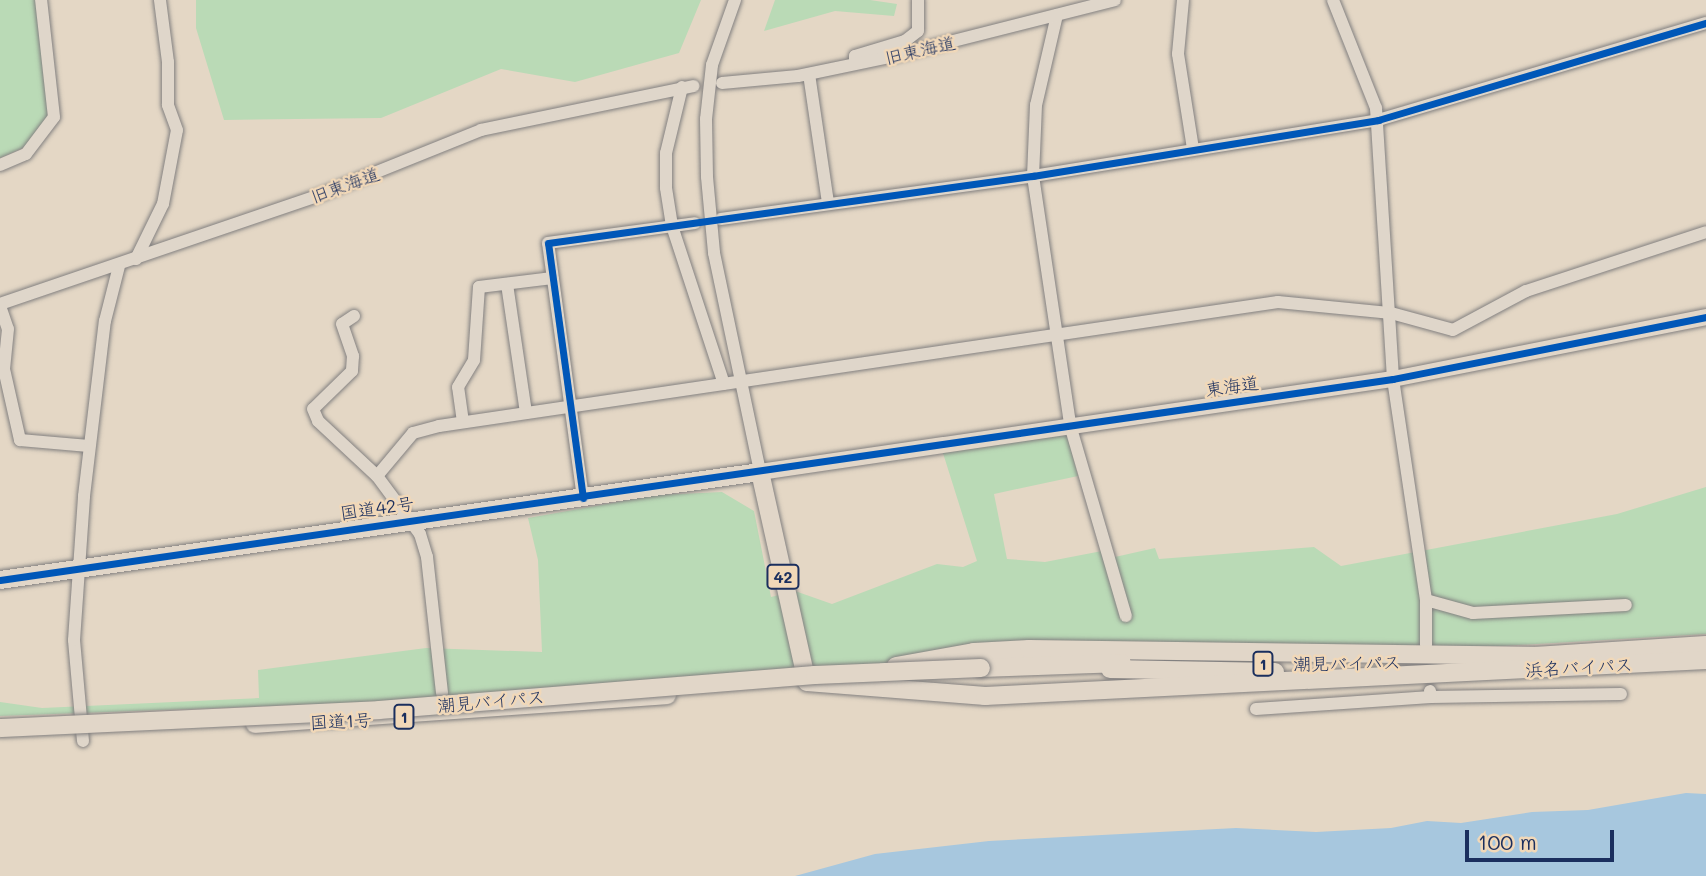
<!DOCTYPE html>
<html>
<head>
<meta charset="utf-8">
<style>
  body { margin:0 }
  #map { position:relative; width:1706px; height:876px; overflow:hidden; background:#e4d7c5; font-family:Mali,"Klee One",sans-serif }
  div>[style] { position:absolute }
  .green>* { inset:0; background:#badab6 }
  .water>* { inset:0; background:#a7c7de }
  .roads { filter:drop-shadow(0 0 2px #828080) drop-shadow(0 0 2px #828080) }
  .minor>* { height:12px; margin:-6px; padding:0 6px; transform-origin:6px; border-radius:6px; background:#dfd6ca }
  .major>* { height:16px; margin:-8px; padding:0 8px; transform-origin:8px; border-radius:8px; background:#e1d6c8 }
  .highway>* { height:18px; margin:-9px; padding:0 9px; transform-origin:9px; border-radius:9px; background:#e1d6c8 }
  .bridges { filter:drop-shadow(0 0 2px #828080) drop-shadow(0 0 2px #828080) }
  .highway-bridge>* { height:18px; margin:-9px; padding:0 9px; transform-origin:9px; border-radius:9px; background:#e1d6c8 }
  .cycleway>* { height:7px; margin:-3.5px; padding:0 3.5px; transform-origin:3.5px; border-radius:3.5px; background:#0057b8 }
  span { translate:-50% -50%; white-space:nowrap; text-align:center; line-height:1.15; -webkit-text-stroke:5px #f1d8b8; paint-order:stroke }
  .shield-label span { padding:2px 5px; background:#f1d8b8; border:2px solid; border-radius:5px; -webkit-text-stroke-width:0 }
  .shield-label { font-size:16px; color:#1b2f5e; font-weight:700 }
  .street-label { font-size:18px; color:#1b2f5e }
  .scale { position:absolute; left:1465px; top:830px; width:149px; height:32px; box-sizing:border-box; border:4px solid #1b2f5e; border-top:0; padding-left:9px; font-size:21px; line-height:24px; white-space:nowrap; color:#1b2f5e; -webkit-text-stroke:5px #f1d8b8; paint-order:stroke }
</style>
</head>
<body>
<div id="map">
  <div class="green">
    <div style="clip-path:polygon(0 0,40px 0,55px 105px,41px 140px,0 158px)"></div>
    <div style="clip-path:polygon(196px 0,701px 0,679px 53px,575px 82px,501px 69px,381px 118px,224px 120px,196px 28px)"></div>
    <div style="clip-path:polygon(775px 0,870px 0,897px 4px,894px 16px,835px 11px,764px 31px)"></div>
    <div style="clip-path:polygon(1066px 431px,1078px 476px,994px 494px,1007px 559px,1045px 562px,1102px 551px,1115px 557px,1155px 548px,1159px 559px,1314px 547px,1341px 566px,1617px 514px,1706px 487px,1706px 634px,1501px 646px,1010px 657px,428px 700px,0 716px,0 702px,42px 708px,259px 698px,258px 670px,426px 648px,542px 652px,538px 560px,528px 518px,657px 495px,722px 492px,754px 511px,771px 597px,795px 591px,832px 604px,937px 564px,963px 567px,977px 561px,942px 450px)"></div>
  </div>
  <div class="water">
    <div style="clip-path:polygon(1686px 793px,1706px 794px,1706px 876px,795px 876px,875px 854px,989px 841px,1236px 828px,1316px 832px,1391px 828px,1427px 821px,1461px 823px,1532px 812px,1588px 810px)"></div>
  </div>
  <div class="roads">
    <div class="minor">
      <div style="left:735px;top:0;width:69px;rotate:109.5deg"></div>
      <div style="left:712px;top:65px;width:54px;rotate:96.3deg"></div>
      <div style="left:706px;top:119px;width:58px;rotate:89deg"></div>
      <div style="left:707px;top:177px;width:76px;rotate:84.7deg"></div>
      <div style="left:714px;top:253px;width:224px;rotate:78.1deg"></div>
      <div style="left:1183px;top:0;width:54px;rotate:95.3deg"></div>
      <div style="left:1178px;top:54px;width:96px;rotate:81deg"></div>
      <div style="left:1333px;top:0;width:116px;rotate:68.3deg"></div>
      <div style="left:1376px;top:108px;width:272px;rotate:86.4deg"></div>
      <div style="left:1393px;top:379px;width:223px;rotate:81.5deg"></div>
      <div style="left:1426px;top:600px;width:45px;rotate:90deg"></div>
      <div style="left:1057px;top:15px;width:92px;rotate:103.1deg"></div>
      <div style="left:1036px;top:105px;width:71px;rotate:92.4deg"></div>
      <div style="left:1033px;top:176px;width:252px;rotate:81.5deg"></div>
      <div style="left:1070px;top:425px;width:199px;rotate:73.7deg"></div>
      <div style="left:855px;top:60px;width:4px;rotate:-90deg"></div>
      <div style="left:855px;top:56px;width:52px;rotate:-16.7deg"></div>
      <div style="left:905px;top:41px;width:16px;rotate:-38deg"></div>
      <div style="left:918px;top:31px;width:31px;rotate:-90deg"></div>
      <div style="left:809px;top:74px;width:130px;rotate:81.6deg"></div>
      <div style="left:722px;top:83px;width:76px;rotate:-5.3deg"></div>
      <div style="left:798px;top:76px;width:94px;rotate:-11.7deg"></div>
      <div style="left:890px;top:57px;width:232px;rotate:-14.2deg"></div>
      <div style="left:682px;top:87px;width:68px;rotate:103.6deg"></div>
      <div style="left:666px;top:153px;width:35px;rotate:90deg"></div>
      <div style="left:666px;top:188px;width:38px;rotate:81deg"></div>
      <div style="left:672px;top:226px;width:166px;rotate:71.8deg"></div>
      <div style="left:0;top:165px;width:28px;rotate:-23deg"></div>
      <div style="left:26px;top:154px;width:46px;rotate:-52.9deg"></div>
      <div style="left:54px;top:117px;width:118px;rotate:-96.3deg"></div>
      <div style="left:721px;top:219px;width:315px;rotate:-7.8deg"></div>
      <div style="left:1033px;top:176px;width:350px;rotate:-9.2deg"></div>
      <div style="left:1378px;top:120px;width:342px;rotate:-16.5deg"></div>
      <div style="left:136px;top:259px;width:61px;rotate:-63.9deg"></div>
      <div style="left:163px;top:204px;width:75px;rotate:-79.3deg"></div>
      <div style="left:177px;top:130px;width:27px;rotate:-110deg"></div>
      <div style="left:168px;top:105px;width:43px;rotate:-90deg"></div>
      <div style="left:168px;top:62px;width:63px;rotate:-97.4deg"></div>
      <div style="left:507px;top:284px;width:130px;rotate:81.6deg"></div>
      <div style="left:0;top:304px;width:335px;rotate:-18.8deg"></div>
      <div style="left:317px;top:196px;width:177px;rotate:-21.9deg"></div>
      <div style="left:481px;top:130px;width:217px;rotate:-11.7deg"></div>
      <div style="left:0;top:306px;width:24px;rotate:71deg"></div>
      <div style="left:8px;top:329px;width:40px;rotate:95.7deg"></div>
      <div style="left:4px;top:369px;width:73px;rotate:77.3deg"></div>
      <div style="left:20px;top:440px;width:69px;rotate:5deg"></div>
      <div style="left:354px;top:316px;width:14px;rotate:146deg"></div>
      <div style="left:342px;top:324px;width:34px;rotate:71deg"></div>
      <div style="left:353px;top:356px;width:15px;rotate:94deg"></div>
      <div style="left:352px;top:371px;width:54px;rotate:135.7deg"></div>
      <div style="left:313px;top:409px;width:13px;rotate:67deg"></div>
      <div style="left:318px;top:421px;width:81px;rotate:43deg"></div>
      <div style="left:377px;top:476px;width:72px;rotate:53.4deg"></div>
      <div style="left:420px;top:534px;width:24px;rotate:73deg"></div>
      <div style="left:427px;top:557px;width:137px;rotate:83.7deg"></div>
      <div style="left:463px;top:422px;width:35px;rotate:-98deg"></div>
      <div style="left:458px;top:387px;width:31px;rotate:-59deg"></div>
      <div style="left:474px;top:360px;width:73px;rotate:-86.1deg"></div>
      <div style="left:479px;top:287px;width:74px;rotate:-7deg"></div>
      <div style="left:377px;top:476px;width:56px;rotate:-50.1deg"></div>
      <div style="left:413px;top:433px;width:27px;rotate:-15deg"></div>
      <div style="left:439px;top:426px;width:848px;rotate:-8.41deg"></div>
      <div style="left:1278px;top:302px;width:114px;rotate:5.6deg"></div>
      <div style="left:1391px;top:313px;width:64px;rotate:15.3deg"></div>
      <div style="left:1453px;top:330px;width:83px;rotate:-28.1deg"></div>
      <div style="left:1526px;top:291px;width:189px;rotate:-18.1deg"></div>
      <div style="left:583px;top:498px;width:257px;rotate:-97.8deg"></div>
      <div style="left:548px;top:243px;width:148px;rotate:-7.7deg"></div>
      <div style="left:1426px;top:600px;width:49px;rotate:15.5deg"></div>
      <div style="left:1473px;top:613px;width:153px;rotate:-3deg"></div>
      <div style="left:1431px;top:697px;width:190px;rotate:-0.9deg"></div>
      <div style="left:1256px;top:709px;width:175px;rotate:-3.9deg"></div>
      <div style="left:1431px;top:697px;width:6px;rotate:-99deg"></div>
      <div style="left:83px;top:741px;width:101px;rotate:-95.1deg"></div>
      <div style="left:74px;top:640px;width:144px;rotate:-86deg"></div>
      <div style="left:84px;top:496px;width:176px;rotate:-83.2deg"></div>
      <div style="left:105px;top:321px;width:57px;rotate:-75.7deg"></div>
    </div>
    <div class="major">
      <div style="left:760px;top:472px;width:640px;rotate:-8.36deg"></div>
      <div style="left:1393px;top:379px;width:319px;rotate:-11.2deg"></div>
    </div>
    <div class="highway">
      <div style="left:0;top:580px;width:768px;rotate:-8.09deg"></div>
      <div style="left:760px;top:472px;width:215px;rotate:77.4deg"></div>
      <div style="left:1535px;top:656px;width:171px;rotate:-3.7deg"></div>
      <div style="left:896px;top:666px;width:79px;rotate:-10.2deg"></div>
      <div style="left:974px;top:652px;width:55px;rotate:-3.1deg"></div>
      <div style="left:1029px;top:649px;width:516px;rotate:0.78deg"></div>
      <div style="left:981px;top:668px;width:141px;rotate:-2deg"></div>
      <div style="left:1110px;top:669px;width:165px;rotate:1deg"></div>
      <div style="left:807px;top:682px;width:179px;rotate:4.5deg"></div>
      <div style="left:985px;top:696px;width:722px;rotate:-2.86deg"></div>
      <div style="left:255px;top:724px;width:413px;rotate:-4deg"></div>
    </div>
  </div>
  <div class="bridges">
    <div class="highway-bridge">
      <div style="left:0;top:728px;width:379px;rotate:-2.7deg"></div>
      <div style="left:379px;top:710px;width:437px;rotate:-4.6deg"></div>
      <div style="left:815px;top:675px;width:166px;rotate:-2.4deg"></div>
    </div>
  </div>
  <div class="cycleway">
    <div style="left:583px;top:498px;width:257px;rotate:-97.8deg"></div>
    <div style="left:548px;top:243px;width:490px;rotate:-7.9deg"></div>
    <div style="left:1033px;top:176px;width:350px;rotate:-9.2deg"></div>
    <div style="left:1378px;top:120px;width:342px;rotate:-16.5deg"></div>
    <div style="left:0;top:580px;width:1407px;rotate:-8.21deg"></div>
    <div style="left:1393px;top:379px;width:319px;rotate:-11.2deg"></div>
  </div>
  <div class="shield-label">
    <span style="left:783px;top:577px">42</span>
    <span style="left:1263px;top:664px">1</span>
    <span style="left:404px;top:717px">1</span>
  </div>
  <div class="street-label">
    <span style="left:920px;top:50px;rotate:-13deg">旧東海道</span>
    <span style="left:345px;top:185px;rotate:-20deg">旧東海道</span>
    <span style="left:1232px;top:386px;rotate:-8deg">東海道</span>
    <span style="left:377px;top:508px;rotate:-8deg">国道42号</span>
    <span style="left:1347px;top:663px;rotate:-1deg">潮見バイパス</span>
    <span style="left:1579px;top:667px;rotate:-3deg">浜名バイパス</span>
    <span style="left:491px;top:701px;rotate:-5deg">潮見バイパス</span>
    <span style="left:341px;top:721px;rotate:-3deg">国道1号</span>
  </div>
  <div class="scale">100 m</div>
</div>
</body>
</html>
